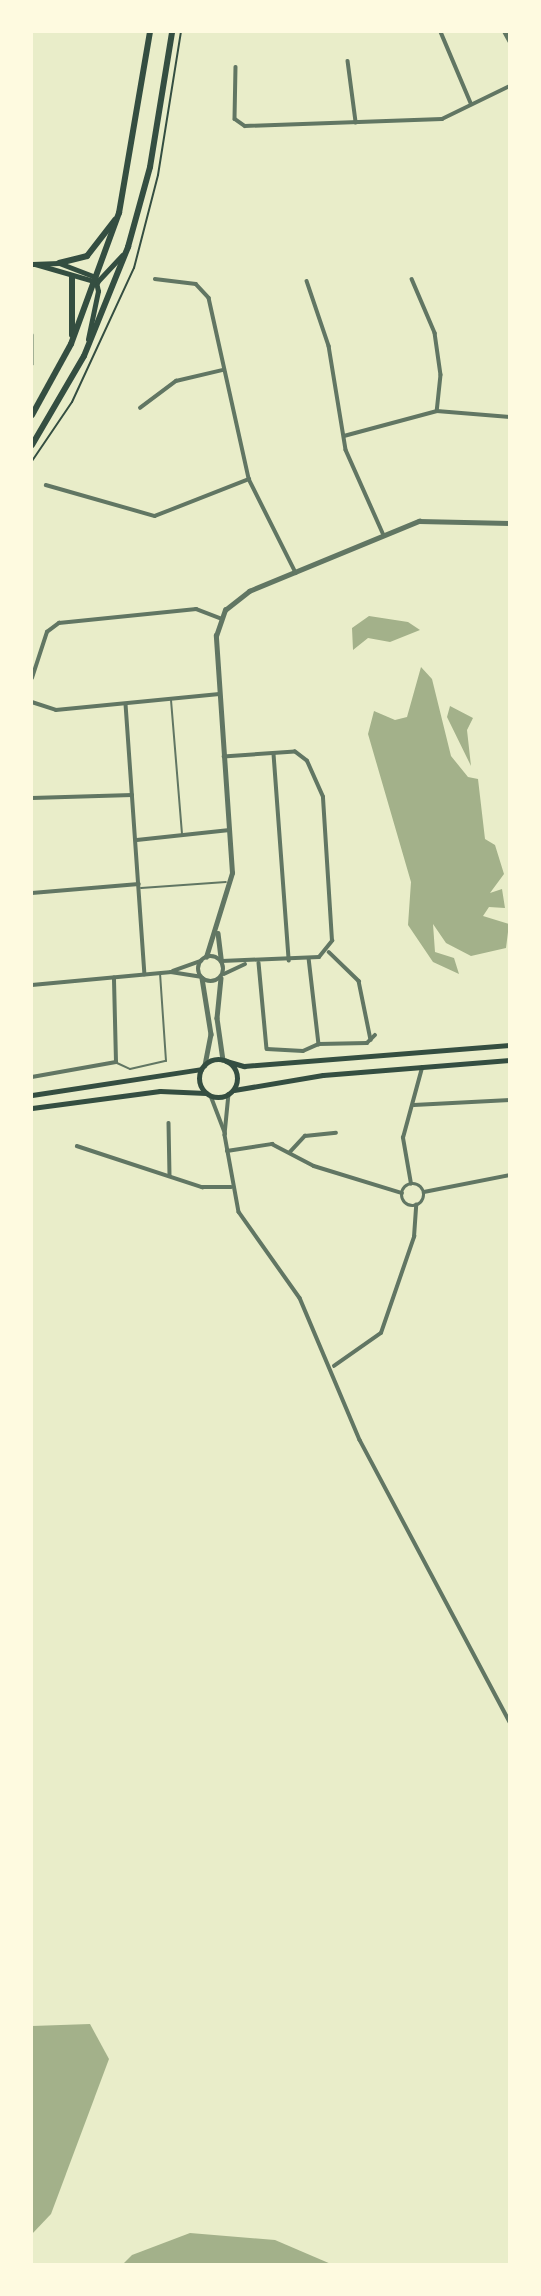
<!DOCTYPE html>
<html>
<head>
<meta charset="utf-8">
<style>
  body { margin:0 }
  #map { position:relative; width:541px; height:2296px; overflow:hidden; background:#e9edc9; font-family:Figtree,sans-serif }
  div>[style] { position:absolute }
  .water>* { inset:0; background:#a3b18a }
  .path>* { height:2px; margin:-1px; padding:0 1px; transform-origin:1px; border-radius:1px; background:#344e41 }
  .service>* { height:2px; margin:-1px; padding:0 1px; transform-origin:1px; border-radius:1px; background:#617663 }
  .minor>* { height:3.5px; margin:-1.75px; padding:0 1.75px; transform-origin:1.75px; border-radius:1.75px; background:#617663 }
  .minor>.ring { margin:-1.75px; padding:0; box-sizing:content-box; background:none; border:3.5px solid #617663; border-radius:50% }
  .tertiary>* { height:4.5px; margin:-2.25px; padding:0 2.25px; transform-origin:2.25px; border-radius:2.25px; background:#617663 }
  .tertiary>.ring { margin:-2.25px; padding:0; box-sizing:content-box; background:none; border:4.5px solid #617663; border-radius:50% }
  .secondary>* { height:5px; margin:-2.5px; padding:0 2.5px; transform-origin:2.5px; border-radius:2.5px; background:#344e41 }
  .secondary>.ring { margin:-2.5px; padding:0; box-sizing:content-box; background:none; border:5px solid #344e41; border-radius:50% }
  .trunk>* { height:6px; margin:-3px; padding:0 3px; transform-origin:3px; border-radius:3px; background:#344e41 }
  span { translate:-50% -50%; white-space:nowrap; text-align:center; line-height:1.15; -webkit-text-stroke:7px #fefae0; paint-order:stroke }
  .frame { position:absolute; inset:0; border:33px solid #fefae0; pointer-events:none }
</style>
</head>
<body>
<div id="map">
  <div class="water">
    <div style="clip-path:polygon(369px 616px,408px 622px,420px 630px,390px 642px,368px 638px,353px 650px,352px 628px)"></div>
    <div style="clip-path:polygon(421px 667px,432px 679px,451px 756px,468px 777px,478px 779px,485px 839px,495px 845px,504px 874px,490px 893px,502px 889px,505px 908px,489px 907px,483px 916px,509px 924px,506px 948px,471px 956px,446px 943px,433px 924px,435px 952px,454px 958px,459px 974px,433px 962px,408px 925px,411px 882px,368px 734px,374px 711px,395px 720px,407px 717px)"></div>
    <div style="clip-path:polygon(450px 706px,473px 718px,467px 730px,471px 766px,447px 717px)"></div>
    <div style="clip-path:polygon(90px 2024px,109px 2059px,51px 2214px,32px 2234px,32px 2026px)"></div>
    <div style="clip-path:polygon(190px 2233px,275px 2240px,331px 2264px,123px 2264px,132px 2255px)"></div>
  </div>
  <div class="path">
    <div style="left:32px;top:461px;width:71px;rotate:-55.9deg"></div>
    <div style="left:72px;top:402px;width:148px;rotate:-65.2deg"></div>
    <div style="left:134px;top:268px;width:96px;rotate:-75.5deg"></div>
    <div style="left:158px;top:175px;width:145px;rotate:-80.9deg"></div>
  </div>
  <div class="service">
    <div style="left:171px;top:700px;width:134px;rotate:85.3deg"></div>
    <div style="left:141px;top:888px;width:85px;rotate:-4deg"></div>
    <div style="left:117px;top:1063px;width:14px;rotate:25deg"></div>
    <div style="left:130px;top:1069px;width:37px;rotate:-13deg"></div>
    <div style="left:166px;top:1061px;width:88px;rotate:-93.9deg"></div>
  </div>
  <div class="minor">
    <div style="left:441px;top:32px;width:77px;rotate:67.1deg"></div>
    <div style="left:348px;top:61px;width:62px;rotate:82.5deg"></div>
    <div style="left:236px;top:67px;width:52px;rotate:91.1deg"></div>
    <div style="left:235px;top:119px;width:12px;rotate:35deg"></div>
    <div style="left:245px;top:126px;width:197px;rotate:-2deg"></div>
    <div style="left:442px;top:119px;width:76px;rotate:-25.9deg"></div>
    <div style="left:155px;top:279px;width:41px;rotate:7deg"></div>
    <div style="left:196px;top:284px;width:19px;rotate:47deg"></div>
    <div style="left:209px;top:298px;width:185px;rotate:77.5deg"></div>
    <div style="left:249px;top:479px;width:105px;rotate:63.4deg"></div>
    <div style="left:412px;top:279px;width:59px;rotate:66.9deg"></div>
    <div style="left:435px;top:333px;width:42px;rotate:81.9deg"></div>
    <div style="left:441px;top:375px;width:36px;rotate:96deg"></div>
    <div style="left:307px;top:281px;width:69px;rotate:71.3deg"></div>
    <div style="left:329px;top:346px;width:105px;rotate:80.7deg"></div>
    <div style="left:346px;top:450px;width:91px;rotate:66deg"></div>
    <div style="left:32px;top:335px;width:29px;rotate:90deg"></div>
    <div style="left:140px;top:408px;width:45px;rotate:-36.9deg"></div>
    <div style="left:176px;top:381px;width:48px;rotate:-13.2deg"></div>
    <div style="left:344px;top:436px;width:96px;rotate:-15deg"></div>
    <div style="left:437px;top:411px;width:73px;rotate:4.7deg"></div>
    <div style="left:46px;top:485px;width:113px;rotate:15.9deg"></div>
    <div style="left:155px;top:516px;width:101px;rotate:-21.5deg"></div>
    <div style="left:32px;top:678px;width:48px;rotate:-71.9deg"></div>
    <div style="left:47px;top:632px;width:15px;rotate:-37deg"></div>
    <div style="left:59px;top:623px;width:138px;rotate:-5.8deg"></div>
    <div style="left:196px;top:609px;width:26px;rotate:21deg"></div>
    <div style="left:32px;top:702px;width:25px;rotate:18deg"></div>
    <div style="left:56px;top:710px;width:164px;rotate:-5.6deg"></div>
    <div style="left:126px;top:704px;width:271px;rotate:86deg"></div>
    <div style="left:274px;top:754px;width:207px;rotate:85.8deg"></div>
    <div style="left:32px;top:798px;width:100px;rotate:-1.7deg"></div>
    <div style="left:137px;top:840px;width:93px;rotate:-6.2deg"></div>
    <div style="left:32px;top:893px;width:107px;rotate:-4.8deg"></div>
    <div style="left:329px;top:952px;width:42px;rotate:44deg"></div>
    <div style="left:359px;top:981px;width:60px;rotate:78.5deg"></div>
    <div style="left:309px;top:958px;width:87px;rotate:83.4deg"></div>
    <div style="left:319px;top:1044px;width:48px;rotate:-1.2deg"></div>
    <div style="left:367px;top:1043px;width:11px;rotate:-45deg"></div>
    <div style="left:222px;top:961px;width:97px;rotate:-2.4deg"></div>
    <div style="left:319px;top:957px;width:21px;rotate:-51deg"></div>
    <div style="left:332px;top:941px;width:144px;rotate:-93.6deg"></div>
    <div style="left:323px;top:797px;width:39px;rotate:-114deg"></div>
    <div style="left:307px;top:761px;width:15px;rotate:-143deg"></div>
    <div style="left:295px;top:752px;width:71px;rotate:176deg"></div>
    <div style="left:259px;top:963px;width:86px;rotate:84.7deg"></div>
    <div style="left:267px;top:1049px;width:36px;rotate:3deg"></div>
    <div style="left:303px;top:1051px;width:17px;rotate:-24deg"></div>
    <div style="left:173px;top:971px;width:30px;rotate:-20deg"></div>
    <div style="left:224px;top:974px;width:23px;rotate:-25deg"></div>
    <div style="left:32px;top:985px;width:140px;rotate:-5.3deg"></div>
    <div style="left:171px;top:972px;width:30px;rotate:9deg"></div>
    <div style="left:32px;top:1077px;width:85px;rotate:-10.1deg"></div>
    <div style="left:116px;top:1062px;width:84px;rotate:-91.4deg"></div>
    <div style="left:229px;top:1094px;width:41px;rotate:95.6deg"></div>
    <div style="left:225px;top:1135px;width:78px;rotate:79.7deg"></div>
    <div style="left:239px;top:1212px;width:105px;rotate:54.7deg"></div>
    <div style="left:300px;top:1298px;width:154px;rotate:67.1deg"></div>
    <div style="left:360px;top:1440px;width:319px;rotate:62deg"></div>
    <div style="left:211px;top:1096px;width:40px;rotate:69deg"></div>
    <div style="left:414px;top:1105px;width:96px;rotate:-3deg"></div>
    <div style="left:169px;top:1123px;width:53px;rotate:88.9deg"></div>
    <div style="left:77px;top:1146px;width:132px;rotate:18.2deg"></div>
    <div style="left:202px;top:1187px;width:29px"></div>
    <div style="left:227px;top:1151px;width:46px;rotate:-8.8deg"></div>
    <div style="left:272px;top:1144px;width:47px;rotate:27.6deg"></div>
    <div style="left:314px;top:1166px;width:92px;rotate:17.1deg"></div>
    <div style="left:290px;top:1152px;width:22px;rotate:-47deg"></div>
    <div style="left:305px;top:1136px;width:31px;rotate:-6deg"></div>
    <div class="ring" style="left:402px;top:1184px;width:18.5px;height:18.5px"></div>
    <div style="left:411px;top:1184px;width:47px;rotate:-99.9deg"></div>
    <div style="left:403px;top:1138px;width:73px;rotate:-74.8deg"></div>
    <div style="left:424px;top:1192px;width:88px;rotate:-11.2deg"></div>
    <div style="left:334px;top:1366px;width:57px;rotate:-35.1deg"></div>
    <div style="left:381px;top:1333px;width:102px;rotate:-71deg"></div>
    <div style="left:414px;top:1237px;width:32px;rotate:-86deg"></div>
  </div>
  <div class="tertiary">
    <div style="left:505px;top:32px;width:10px;rotate:61deg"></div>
    <div style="left:218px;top:933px;width:26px;rotate:83deg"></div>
    <div class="ring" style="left:198px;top:956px;width:21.5px;height:21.5px"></div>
    <div style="left:206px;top:957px;width:88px;rotate:-72.8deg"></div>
    <div style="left:232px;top:873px;width:238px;rotate:-93.9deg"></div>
    <div style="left:216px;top:636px;width:28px;rotate:-71deg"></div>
    <div style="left:225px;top:610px;width:31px;rotate:-38deg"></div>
    <div style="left:249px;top:591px;width:184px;rotate:-22.4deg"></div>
    <div style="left:419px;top:521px;width:91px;rotate:1.3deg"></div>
    <div style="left:202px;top:978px;width:57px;rotate:80.9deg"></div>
    <div style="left:211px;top:1034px;width:32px;rotate:101deg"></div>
    <div style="left:221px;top:978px;width:40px;rotate:95.7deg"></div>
    <div style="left:217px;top:1018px;width:42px;rotate:81.9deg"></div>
  </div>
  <div class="secondary">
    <div style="left:32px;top:264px;width:27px;rotate:-2deg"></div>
    <div style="left:59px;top:263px;width:39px;rotate:21deg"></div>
    <div style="left:95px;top:277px;width:14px;rotate:78deg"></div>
    <div style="left:98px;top:291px;width:49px;rotate:101.8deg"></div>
    <div style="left:35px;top:264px;width:65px;rotate:16.2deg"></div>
    <div style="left:97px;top:282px;width:37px;rotate:-47deg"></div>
    <div class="ring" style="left:199px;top:1059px;width:33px;height:33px"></div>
    <div style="left:226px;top:1061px;width:19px;rotate:16deg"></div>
    <div style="left:244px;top:1066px;width:267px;rotate:-4.5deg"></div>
    <div style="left:234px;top:1090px;width:90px;rotate:-9.6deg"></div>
    <div style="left:323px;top:1075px;width:188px;rotate:-4.6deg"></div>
    <div style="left:32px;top:1095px;width:171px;rotate:-8.7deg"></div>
    <div style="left:32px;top:1108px;width:129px;rotate:-7.6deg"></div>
    <div style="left:160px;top:1091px;width:46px;rotate:2.5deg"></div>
  </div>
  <div class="trunk">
    <div style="left:59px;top:263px;width:29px;rotate:-14deg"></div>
    <div style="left:87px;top:256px;width:46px;rotate:-52.1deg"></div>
    <div style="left:72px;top:335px;width:58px;rotate:-90deg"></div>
    <div style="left:32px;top:415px;width:81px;rotate:-61.2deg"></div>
    <div style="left:71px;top:344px;width:140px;rotate:-69.9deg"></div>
    <div style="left:119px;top:213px;width:184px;rotate:-80.3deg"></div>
    <div style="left:32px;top:445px;width:103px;rotate:-59.7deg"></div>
    <div style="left:84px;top:356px;width:118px;rotate:-68deg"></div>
    <div style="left:128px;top:247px;width:83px;rotate:-74.6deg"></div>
    <div style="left:150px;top:167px;width:137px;rotate:-80.7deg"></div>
  </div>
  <div class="frame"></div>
</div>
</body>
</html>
